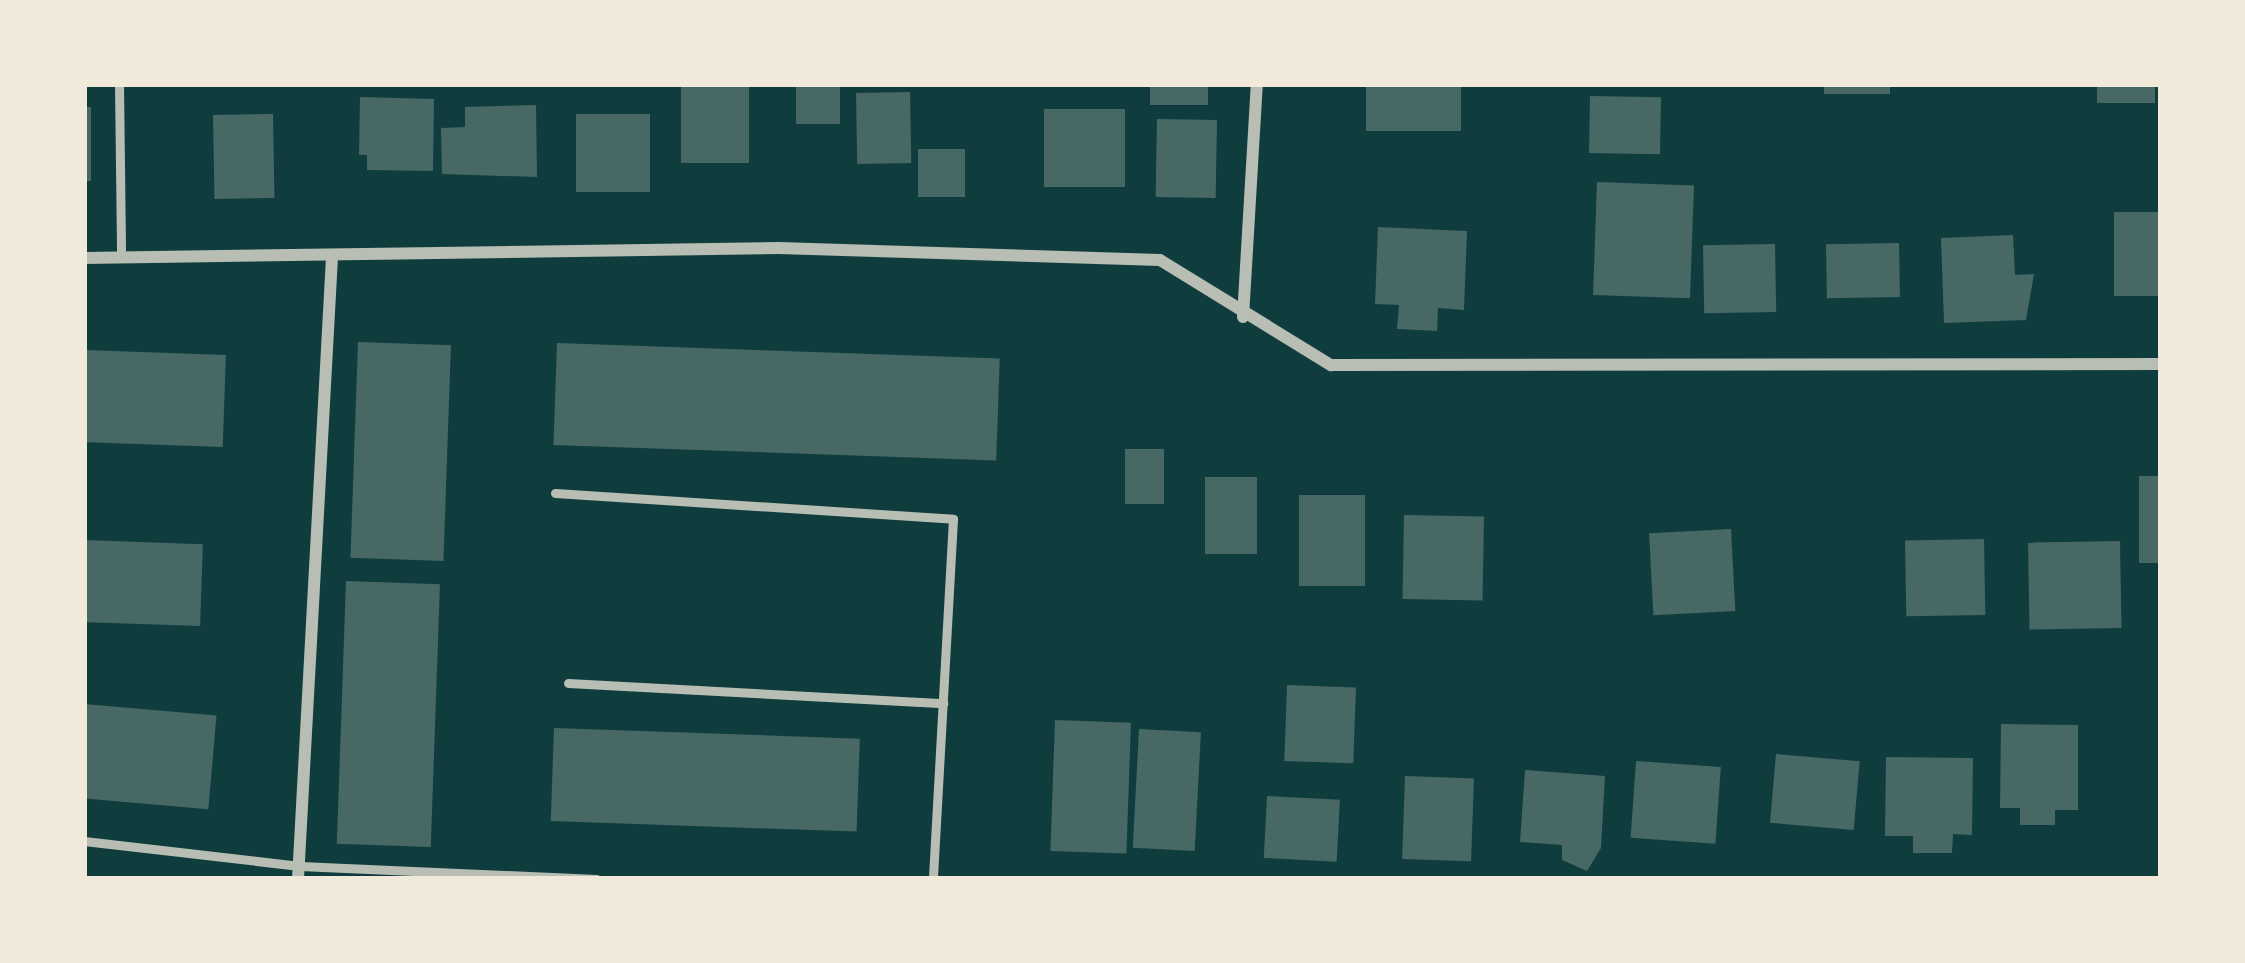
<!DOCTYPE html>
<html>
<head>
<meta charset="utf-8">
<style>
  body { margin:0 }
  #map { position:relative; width:2245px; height:963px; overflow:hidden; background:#0f3d3e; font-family:Manrope,sans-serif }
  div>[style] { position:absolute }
  .building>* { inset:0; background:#486865; transform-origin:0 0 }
  .service>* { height:9px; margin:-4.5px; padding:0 4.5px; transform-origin:4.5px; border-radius:4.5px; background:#b8beb3 }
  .minor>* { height:12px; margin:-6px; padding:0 6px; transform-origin:6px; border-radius:6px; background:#b8beb3 }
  span { translate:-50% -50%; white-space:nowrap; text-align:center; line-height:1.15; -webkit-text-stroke:12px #f1e9da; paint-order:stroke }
  .frame { position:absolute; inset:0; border:87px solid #f1e9da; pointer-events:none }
</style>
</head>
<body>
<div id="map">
  <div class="building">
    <div style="left:681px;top:84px;width:68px;height:79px"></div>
    <div style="left:796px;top:84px;width:44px;height:40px"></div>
    <div style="left:1150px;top:84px;width:58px;height:21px"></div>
    <div style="left:1366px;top:84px;width:95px;height:47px"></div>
    <div style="left:1824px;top:84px;width:66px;height:10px"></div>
    <div style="left:2097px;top:84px;width:58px;height:19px"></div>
    <div style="left:910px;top:92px;width:71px;height:54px;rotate:89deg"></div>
    <div style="left:1590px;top:96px;width:71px;height:57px;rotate:1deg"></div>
    <div style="clip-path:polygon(360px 97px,434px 99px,433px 171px,367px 170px,367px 155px,359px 155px)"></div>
    <div style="clip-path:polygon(536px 105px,537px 177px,442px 174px,441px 128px,465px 127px,465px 107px)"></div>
    <div style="left:84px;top:107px;width:7px;height:74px"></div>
    <div style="left:1044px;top:109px;width:81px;height:78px"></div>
    <div style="left:273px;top:114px;width:84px;height:60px;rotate:89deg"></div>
    <div style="left:576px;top:114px;width:74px;height:78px"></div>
    <div style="left:1157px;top:119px;width:60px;height:78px;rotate:1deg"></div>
    <div style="left:918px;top:149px;width:47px;height:48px"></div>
    <div style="left:1597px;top:182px;width:97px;height:113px;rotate:2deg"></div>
    <div style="left:2161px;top:212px;width:84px;height:47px;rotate:90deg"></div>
    <div style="clip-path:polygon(1378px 227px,1467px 231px,1464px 310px,1438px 308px,1437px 331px,1397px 329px,1399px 305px,1375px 304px)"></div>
    <div style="clip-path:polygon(2013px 235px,2015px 275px,2034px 274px,2026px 320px,1944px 323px,1941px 238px)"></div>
    <div style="left:1899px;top:243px;width:54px;height:73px;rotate:89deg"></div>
    <div style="left:1775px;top:244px;width:68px;height:72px;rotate:89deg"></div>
    <div style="left:358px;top:342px;width:93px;height:216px;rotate:2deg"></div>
    <div style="left:557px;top:343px;width:443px;height:102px;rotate:2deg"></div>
    <div style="left:84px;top:350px;width:142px;height:92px;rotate:2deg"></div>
    <div style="left:1164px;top:449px;width:55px;height:39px;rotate:90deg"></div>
    <div style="left:2139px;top:476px;width:22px;height:87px"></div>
    <div style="left:1205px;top:477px;width:52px;height:77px"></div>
    <div style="left:1365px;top:495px;width:91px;height:66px;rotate:90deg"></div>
    <div style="left:1404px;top:515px;width:80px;height:84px;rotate:1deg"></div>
    <div style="left:1731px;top:529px;width:82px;height:82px;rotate:87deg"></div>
    <div style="left:1984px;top:539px;width:76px;height:79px;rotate:89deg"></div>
    <div style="left:84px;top:540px;width:119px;height:82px;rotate:2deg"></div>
    <div style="left:2120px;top:541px;width:87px;height:92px;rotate:89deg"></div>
    <div style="left:346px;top:581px;width:94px;height:263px;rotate:2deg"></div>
    <div style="left:1287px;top:685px;width:69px;height:76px;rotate:2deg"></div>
    <div style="left:84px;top:704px;width:133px;height:94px;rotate:5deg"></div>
    <div style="left:1055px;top:720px;width:76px;height:131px;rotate:2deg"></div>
    <div style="clip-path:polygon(2001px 724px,2078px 725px,2078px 810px,2055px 810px,2055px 825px,2020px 825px,2020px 808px,2000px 808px)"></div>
    <div style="left:554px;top:728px;width:306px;height:93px;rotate:2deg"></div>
    <div style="left:1139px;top:729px;width:62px;height:119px;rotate:3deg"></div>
    <div style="left:1776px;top:754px;width:84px;height:69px;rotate:5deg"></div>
    <div style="clip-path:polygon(1886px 757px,1973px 758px,1972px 835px,1953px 834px,1952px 853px,1913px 853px,1913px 836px,1885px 836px)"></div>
    <div style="left:1636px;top:761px;width:85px;height:77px;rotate:4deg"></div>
    <div style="clip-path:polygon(1525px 770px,1605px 776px,1601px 848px,1587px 871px,1562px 860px,1562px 845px,1520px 842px)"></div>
    <div style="left:1405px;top:776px;width:69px;height:83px;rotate:2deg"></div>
    <div style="left:1267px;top:796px;width:73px;height:62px;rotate:3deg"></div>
  </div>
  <div class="service">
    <div style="left:119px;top:84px;width:174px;rotate:89.3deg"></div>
    <div style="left:555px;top:493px;width:399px;rotate:3.7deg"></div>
    <div style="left:953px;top:519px;width:361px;rotate:93.2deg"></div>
    <div style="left:568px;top:683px;width:376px;rotate:3.1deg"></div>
    <div style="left:84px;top:841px;width:217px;rotate:6.6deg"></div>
    <div style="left:300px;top:866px;width:297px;rotate:2.5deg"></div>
  </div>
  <div class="minor">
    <div style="left:84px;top:258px;width:695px;rotate:-0.82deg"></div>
    <div style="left:779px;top:248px;width:381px;rotate:1.8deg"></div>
    <div style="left:1160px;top:260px;width:201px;rotate:31.6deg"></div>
    <div style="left:1331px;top:365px;width:830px;rotate:-0.07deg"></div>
    <div style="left:1243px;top:317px;width:233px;rotate:-86.6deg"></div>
    <div style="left:298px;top:879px;width:622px;rotate:-86.87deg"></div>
  </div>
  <div class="frame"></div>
</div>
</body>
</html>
